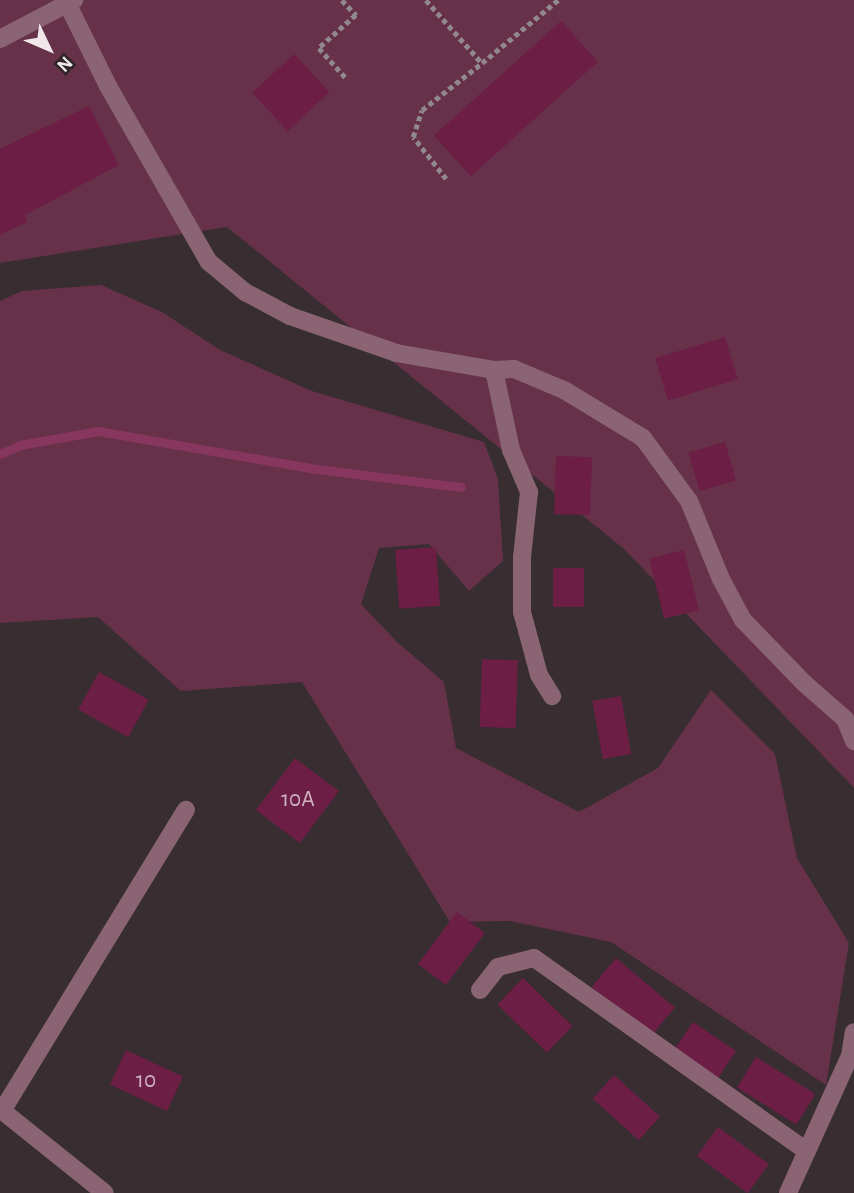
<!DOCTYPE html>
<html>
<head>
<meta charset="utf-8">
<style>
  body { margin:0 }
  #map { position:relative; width:854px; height:1193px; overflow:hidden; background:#382d31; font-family:"Alegreya Sans",sans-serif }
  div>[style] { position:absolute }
  .green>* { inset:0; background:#663149 }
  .stream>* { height:9px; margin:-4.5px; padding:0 4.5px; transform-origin:4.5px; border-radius:4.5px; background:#87375d }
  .building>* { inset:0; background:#6c1e45; transform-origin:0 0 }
  .path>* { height:4.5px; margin-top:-2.25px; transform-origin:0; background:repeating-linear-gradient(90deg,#91888b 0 5px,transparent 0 8.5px) }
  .service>* { height:18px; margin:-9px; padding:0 9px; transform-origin:9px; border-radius:9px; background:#8a6473 }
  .minor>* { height:18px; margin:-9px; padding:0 9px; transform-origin:9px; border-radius:9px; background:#8a6473 }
  .tertiary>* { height:18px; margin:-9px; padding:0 9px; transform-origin:9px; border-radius:9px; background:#8a6473 }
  span { translate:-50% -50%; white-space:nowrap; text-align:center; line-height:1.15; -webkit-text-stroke:7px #2e2327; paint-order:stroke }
  .number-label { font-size:23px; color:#ceb5c1 }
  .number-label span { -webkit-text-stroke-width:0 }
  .north { position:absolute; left:14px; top:14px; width:70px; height:70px; -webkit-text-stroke:5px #2e2327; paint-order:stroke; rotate:134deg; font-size:19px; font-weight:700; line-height:28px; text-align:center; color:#efe7ea }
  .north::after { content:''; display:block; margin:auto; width:24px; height:32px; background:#efe7ea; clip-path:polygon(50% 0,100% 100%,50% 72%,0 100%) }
</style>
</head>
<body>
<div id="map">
  <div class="green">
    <div style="clip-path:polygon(0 0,854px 0,854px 788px,624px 549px,227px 227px,0 263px)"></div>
    <div style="clip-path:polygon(101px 285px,162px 312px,220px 350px,312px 391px,484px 442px,498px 479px,503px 561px,469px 591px,429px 544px,379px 548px,361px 604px,397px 642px,444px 682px,456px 748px,579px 812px,658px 768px,711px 690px,775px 754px,797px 858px,849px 943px,826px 1085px,611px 942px,510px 921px,450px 922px,302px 682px,181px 691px,98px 617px,0 623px,0 301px,22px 291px)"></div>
  </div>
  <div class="stream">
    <div style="left:0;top:454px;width:22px;rotate:-24deg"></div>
    <div style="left:20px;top:445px;width:79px;rotate:-10.2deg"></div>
    <div style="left:98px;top:431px;width:214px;rotate:9.9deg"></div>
    <div style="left:309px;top:468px;width:153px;rotate:7.1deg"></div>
  </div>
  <div class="building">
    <div style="left:561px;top:21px;width:55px;height:171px;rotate:48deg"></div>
    <div style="left:294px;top:54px;width:52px;height:57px;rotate:47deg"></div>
    <div style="clip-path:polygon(89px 106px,119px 165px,25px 215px,27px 222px,0 235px,0 149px)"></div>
    <div style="left:725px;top:337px;width:44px;height:73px;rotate:73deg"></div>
    <div style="left:725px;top:442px;width:40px;height:38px;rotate:74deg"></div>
    <div style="left:556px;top:456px;width:36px;height:58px;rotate:2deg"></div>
    <div style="left:436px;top:547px;width:59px;height:41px;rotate:86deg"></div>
    <div style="left:684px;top:550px;width:62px;height:36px;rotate:76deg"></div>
    <div style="left:553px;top:568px;width:31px;height:39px"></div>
    <div style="left:482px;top:659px;width:36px;height:68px;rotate:2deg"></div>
    <div style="left:99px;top:672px;width:57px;height:43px;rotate:29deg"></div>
    <div style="left:621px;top:696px;width:59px;height:29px;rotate:80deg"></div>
    <div style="left:295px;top:758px;width:55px;height:65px;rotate:37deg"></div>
    <div style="left:457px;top:912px;width:35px;height:65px;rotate:37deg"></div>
    <div style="left:616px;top:958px;width:77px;height:38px;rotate:40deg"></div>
    <div style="left:523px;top:978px;width:69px;height:37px;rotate:44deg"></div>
    <div style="left:693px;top:1022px;width:52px;height:33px;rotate:34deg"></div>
    <div style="left:126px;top:1050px;width:63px;height:38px;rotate:25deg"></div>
    <div style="left:756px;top:1057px;width:70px;height:36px;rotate:32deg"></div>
    <div style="left:614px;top:1075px;width:62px;height:32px;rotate:42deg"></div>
    <div style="left:718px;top:1127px;width:63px;height:36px;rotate:36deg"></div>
  </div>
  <div class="path">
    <div style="left:342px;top:0;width:21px;rotate:47deg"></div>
    <div style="left:356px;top:15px;width:50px;rotate:138.3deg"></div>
    <div style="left:319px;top:48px;width:40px;rotate:48deg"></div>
    <div style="left:426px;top:0;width:84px;rotate:48.4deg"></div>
    <div style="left:482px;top:63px;width:99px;rotate:-39.7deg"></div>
    <div style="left:446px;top:179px;width:53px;rotate:-128.2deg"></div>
    <div style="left:413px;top:137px;width:28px;rotate:-72deg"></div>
    <div style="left:422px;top:110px;width:76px;rotate:-38.1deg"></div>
  </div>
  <div class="service">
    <div style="left:68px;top:5px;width:90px;rotate:63.7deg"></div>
    <div style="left:108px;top:86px;width:203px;rotate:60.2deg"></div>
    <div style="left:209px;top:262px;width:47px;rotate:39.8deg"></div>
    <div style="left:245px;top:292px;width:51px;rotate:28.1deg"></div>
    <div style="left:290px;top:316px;width:112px;rotate:19.2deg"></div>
    <div style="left:396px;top:353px;width:99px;rotate:9.8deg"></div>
    <div style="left:494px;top:370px;width:20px;rotate:-3deg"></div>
    <div style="left:514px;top:369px;width:54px;rotate:22.8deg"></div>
    <div style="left:564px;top:390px;width:92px;rotate:31.3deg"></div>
    <div style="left:643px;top:438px;width:78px;rotate:53.9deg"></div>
    <div style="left:689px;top:501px;width:84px;rotate:67.7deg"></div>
    <div style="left:721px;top:579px;width:47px;rotate:61.8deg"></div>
    <div style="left:743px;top:620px;width:88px;rotate:45.9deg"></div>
    <div style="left:804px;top:683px;width:55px;rotate:41.3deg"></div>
    <div style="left:845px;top:719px;width:24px;rotate:68deg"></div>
    <div style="left:494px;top:370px;width:82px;rotate:78deg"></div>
    <div style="left:511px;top:450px;width:46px;rotate:66.8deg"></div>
    <div style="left:529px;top:492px;width:65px;rotate:96.1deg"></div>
    <div style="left:522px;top:557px;width:55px;rotate:90deg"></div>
    <div style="left:522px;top:612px;width:65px;rotate:74.9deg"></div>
    <div style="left:539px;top:675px;width:25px;rotate:58deg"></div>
    <div style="left:480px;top:990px;width:29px;rotate:-52deg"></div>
    <div style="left:498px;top:967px;width:37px;rotate:-14deg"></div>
    <div style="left:534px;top:958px;width:332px;rotate:35.3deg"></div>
    <div style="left:2px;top:1111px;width:353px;rotate:-58.6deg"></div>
    <div style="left:788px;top:1193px;width:150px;rotate:-65.7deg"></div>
    <div style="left:850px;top:1056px;width:24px;rotate:-81deg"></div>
  </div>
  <div class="minor">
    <div style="left:0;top:39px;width:84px;rotate:-27.8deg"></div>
  </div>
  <div class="tertiary">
    <div style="left:0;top:1109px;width:134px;rotate:38.7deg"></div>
  </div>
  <div class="number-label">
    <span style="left:298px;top:800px">10А</span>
    <span style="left:146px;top:1081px">10</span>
  </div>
  <div class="north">N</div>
</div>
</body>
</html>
